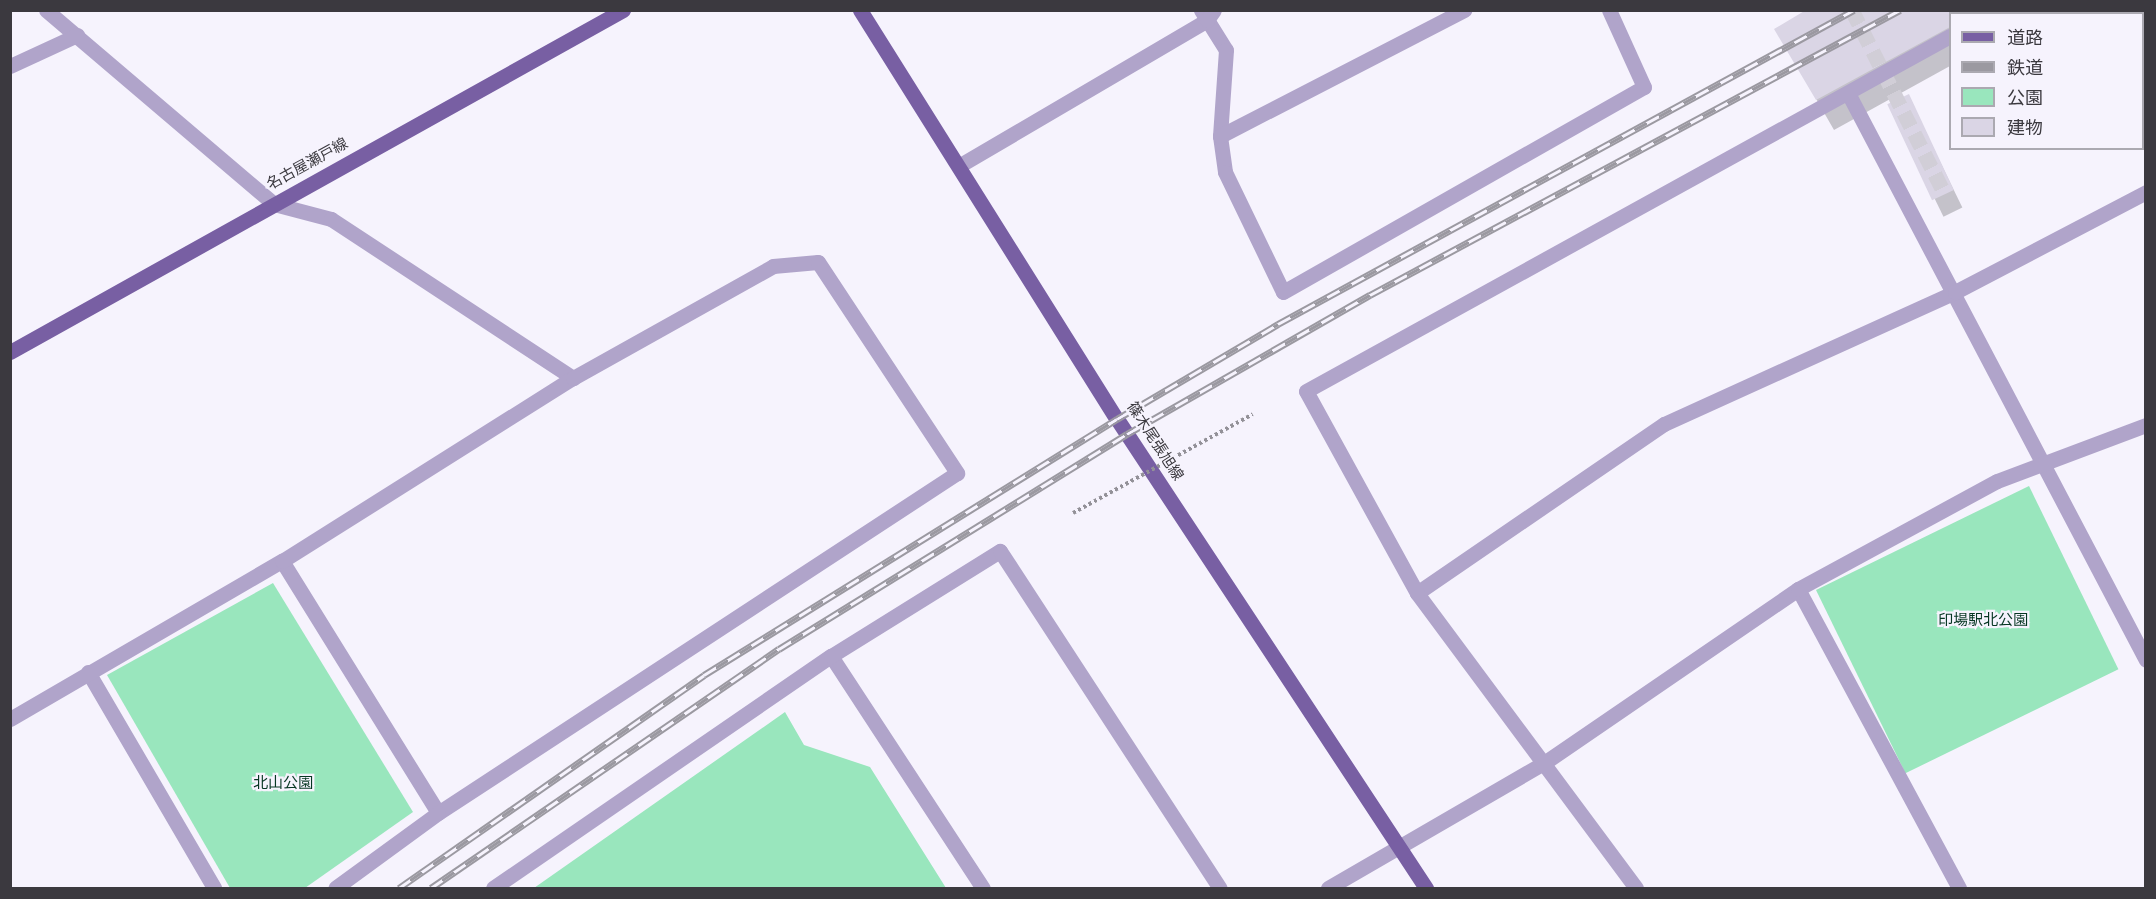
<!DOCTYPE html>
<html>
<head>
<meta charset="utf-8">
<style>
  body { margin:0 }
  #map { position:relative; width:2156px; height:899px; overflow:hidden; background:#f6f3fd; font-family:Overpass,"Noto Sans JP",sans-serif }
  div>[style] { position:absolute }
  .green>* { inset:0; background:#99e6bd; transform-origin:0 0 }
  .shadow>* { inset:0; background:#0003; transform-origin:0 0 }
  .building>* { inset:0; background:#dad5e5; transform-origin:0 0 }
  .minor-tunnel>* { height:15px; margin-top:-7.5px; transform-origin:0; background:repeating-linear-gradient(90deg,#d1ced7 0 15px,transparent 0 23px) }
  .minor>* { height:15px; margin:-7.5px; padding:0 7.5px; transform-origin:7.5px; border-radius:7.5px; background:#b0a4ca }
  .major>* { height:15px; margin:-7.5px; padding:0 7.5px; transform-origin:7.5px; border-radius:7.5px; background:#785fa3 }
  .rail>* { height:7px; margin-top:-3.5px; transform-origin:0; background:repeating-linear-gradient(90deg,#f6f3fd 0 14px,#9b99a1 0 28px); box-sizing:border-box; border-block:2px solid #9b99a1 }
  .path-bridge>* { height:4px; margin-top:-2px; transform-origin:0; background:repeating-linear-gradient(90deg,#939198 0 3px,transparent 0 6px) }
  span { translate:-50% -50%; white-space:nowrap; text-align:center; line-height:1.15; -webkit-text-stroke:4.5px #f6f3fd; paint-order:stroke }
  .street-label { font-size:15px; color:#3b393f }
  .park-label { font-size:15px; color:#073723 }
  .frame { position:absolute; inset:0; border:12px solid #3b393f; pointer-events:none }
  .legend { position:absolute; left:1949px; top:12px; width:195px; height:138px; box-sizing:border-box; background:#f6f3fd; border:2px solid #aba9b1; margin:0; padding:8px 10px; list-style:none; font-size:18px; color:#3b393f }
  .legend li { display:flex; align-items:center; gap:12px; height:30px }
  .legend b { width:30px; border:2px solid #aba9b1 }
</style>
</head>
<body>
<div id="map">
  <div class="green">
    <div style="left:2029px;top:486px;width:204px;height:237px;rotate:64deg"></div>
    <div style="clip-path:polygon(273px 583px,413px 812px,305px 888px,230px 888px,107px 675px)"></div>
    <div style="clip-path:polygon(785px 712px,804px 745px,870px 767px,946px 888px,534px 888px)"></div>
  </div>
  <div class="shadow">
    <div style="clip-path:polygon(1811px 10px,2050px 10px,1950px 14px,1950px 66px,1834px 130px,1776px 29px)"></div>
    <div style="left:1908px;top:96px;width:124px;height:21px;rotate:64deg"></div>
  </div>
  <div class="building">
    <div style="clip-path:polygon(1806px 10px,1981px 10px,1950px 14px,1950px 27px,1816px 100px,1774px 29px)"></div>
    <div style="left:1909px;top:94px;width:106px;height:24px;rotate:65deg"></div>
  </div>
  <div class="minor-tunnel">
    <div style="left:1852px;top:10px;width:206px;rotate:63.2deg"></div>
  </div>
  <div class="minor">
    <div style="left:46px;top:10px;width:299px;rotate:40.4deg"></div>
    <div style="left:274px;top:204px;width:59px;rotate:14.7deg"></div>
    <div style="left:331px;top:219px;width:290px;rotate:33.3deg"></div>
    <div style="left:1201px;top:10px;width:47px;rotate:58deg"></div>
    <div style="left:1226px;top:50px;width:86px;rotate:94deg"></div>
    <div style="left:1220px;top:136px;width:36px;rotate:82deg"></div>
    <div style="left:1225px;top:172px;width:133px;rotate:64.2deg"></div>
    <div style="left:1283px;top:292px;width:415px;rotate:-29.6deg"></div>
    <div style="left:1644px;top:87px;width:85px;rotate:-114.4deg"></div>
    <div style="left:1991px;top:14px;width:6px;rotate:-39deg"></div>
    <div style="left:10px;top:66px;width:74px;rotate:-24.8deg"></div>
    <div style="left:1849px;top:95px;width:638px;rotate:62.27deg"></div>
    <div style="left:1220px;top:136px;width:275px;rotate:-27.3deg"></div>
    <div style="left:962px;top:164px;width:284px;rotate:-30.4deg"></div>
    <div style="left:1207px;top:20px;width:12px;rotate:-55deg"></div>
    <div style="left:282px;top:561px;width:296px;rotate:58.2deg"></div>
    <div style="left:1798px;top:589px;width:340px;rotate:61.7deg"></div>
    <div style="left:1417px;top:593px;width:299px;rotate:-34.4deg"></div>
    <div style="left:1664px;top:424px;width:320px;rotate:-24.4deg"></div>
    <div style="left:1955px;top:292px;width:216px;rotate:-27.6deg"></div>
    <div style="left:831px;top:656px;width:277px;rotate:56.8deg"></div>
    <div style="left:88px;top:672px;width:250px;rotate:59.7deg"></div>
    <div style="left:10px;top:719px;width:315px;rotate:-30.2deg"></div>
    <div style="left:282px;top:561px;width:344px;rotate:-32.2deg"></div>
    <div style="left:573px;top:378px;width:229px;rotate:-29.2deg"></div>
    <div style="left:773px;top:266px;width:45px;rotate:-5.1deg"></div>
    <div style="left:818px;top:262px;width:253px;rotate:56.6deg"></div>
    <div style="left:957px;top:473px;width:620px;rotate:146.77deg"></div>
    <div style="left:438px;top:813px;width:127px;rotate:143.9deg"></div>
    <div style="left:493px;top:888px;width:410px;rotate:-34.5deg"></div>
    <div style="left:831px;top:656px;width:199px;rotate:-31.9deg"></div>
    <div style="left:1000px;top:551px;width:402px;rotate:56.9deg"></div>
    <div style="left:1328px;top:888px;width:250px;rotate:-30.1deg"></div>
    <div style="left:1544px;top:763px;width:308px;rotate:-34.4deg"></div>
    <div style="left:1798px;top:589px;width:226px;rotate:-28.5deg"></div>
    <div style="left:1997px;top:481px;width:159px;rotate:-20.6deg"></div>
    <div style="left:1636px;top:888px;width:367px;rotate:-126.6deg"></div>
    <div style="left:1417px;top:593px;width:230px;rotate:-118.8deg"></div>
    <div style="left:1306px;top:391px;width:735px;rotate:-28.87deg"></div>
  </div>
  <div class="major">
    <div style="left:860px;top:10px;width:483px;rotate:57.9deg"></div>
    <div style="left:1117px;top:419px;width:562px;rotate:56.62deg"></div>
    <div style="left:10px;top:352px;width:702px;rotate:-29.16deg"></div>
  </div>
  <div class="rail">
    <div style="left:399px;top:888px;width:372px;rotate:-34.9deg"></div>
    <div style="left:704px;top:675px;width:486px;rotate:-31.8deg"></div>
    <div style="left:1117px;top:419px;width:187px;rotate:-30.5deg"></div>
    <div style="left:1278px;top:324px;width:656px;rotate:-28.6deg"></div>
    <div style="left:431px;top:888px;width:422px;rotate:-34.5deg"></div>
    <div style="left:779px;top:649px;width:409px;rotate:-31.7deg"></div>
    <div style="left:1127px;top:434px;width:280px;rotate:-29.8deg"></div>
    <div style="left:1370px;top:295px;width:602px;rotate:-28.27deg"></div>
  </div>
  <div class="path-bridge">
    <div style="left:1073px;top:513px;width:205px;rotate:-28.8deg"></div>
  </div>
  <div class="street-label">
    <span style="left:308px;top:165px;rotate:-29deg">名古屋瀬戸線</span>
    <span style="left:1154px;top:442px;rotate:57deg">篠木尾張旭線</span>
  </div>
  <div class="park-label">
    <span style="left:1983px;top:622px">印場駅北公園</span>
    <span style="left:283px;top:785px">北山公園</span>
  </div>
  <div class="frame"></div>
  <ul class="legend">
  <li><b style="height:8px;background:#785fa3"></b>道路</li>
  <li><b style="height:8px;background:#9b99a1"></b>鉄道</li>
  <li><b style="height:16px;background:#99e6bd"></b>公園</li>
  <li><b style="height:16px;background:#dad5e5"></b>建物</li>
  </ul>
</div>
</body>
</html>
